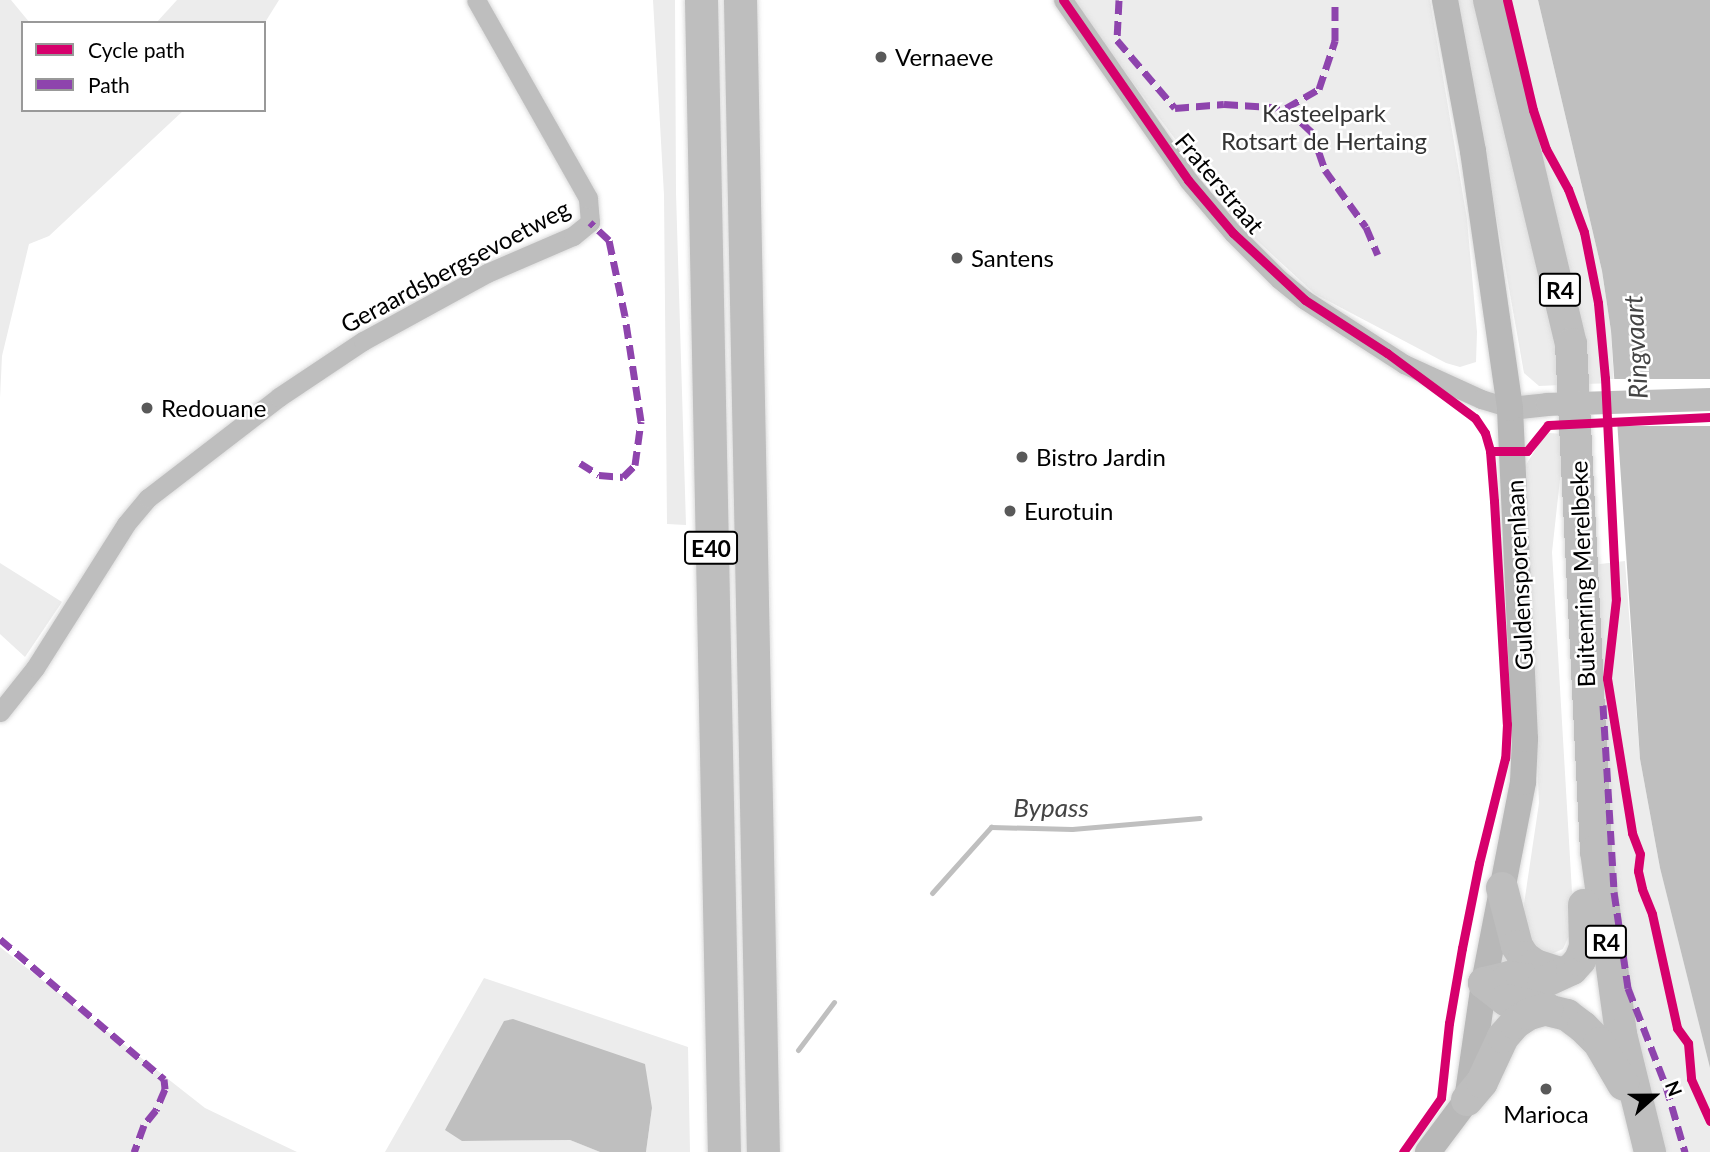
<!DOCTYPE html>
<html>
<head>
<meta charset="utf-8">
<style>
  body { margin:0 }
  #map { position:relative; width:1710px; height:1152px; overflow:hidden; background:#fff; font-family:Lato,sans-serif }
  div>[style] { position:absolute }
  .green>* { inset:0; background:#ececec }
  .water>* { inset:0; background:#bfbfbf }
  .pier>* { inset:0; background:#fff; transform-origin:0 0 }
  .stream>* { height:5px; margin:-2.5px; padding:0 2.5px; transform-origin:2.5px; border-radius:2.5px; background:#bfbfbf }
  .roads { filter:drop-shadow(0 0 2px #dbdbdb) drop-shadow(0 0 2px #dbdbdb) }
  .minor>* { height:19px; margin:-9.5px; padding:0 9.5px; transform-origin:9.5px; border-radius:9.5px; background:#bebebe }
  .tertiary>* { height:23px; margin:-11.5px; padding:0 11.5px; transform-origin:11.5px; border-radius:11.5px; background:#bebebe }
  .secondary>* { height:26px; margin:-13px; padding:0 13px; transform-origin:13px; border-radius:13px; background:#b8b8b8 }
  .trunk>* { height:32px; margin:-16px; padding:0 16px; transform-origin:16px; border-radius:16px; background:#bebebe }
  .motorway>* { height:33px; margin:-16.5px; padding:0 16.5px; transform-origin:16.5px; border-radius:16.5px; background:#bebebe }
  .tertiary-bridge>* { height:23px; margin:-11.5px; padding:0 11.5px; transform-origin:11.5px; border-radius:11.5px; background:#bebebe }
  .quiet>* { height:7px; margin-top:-3.5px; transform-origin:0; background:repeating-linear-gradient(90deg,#8e44ad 0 14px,transparent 0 21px) }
  .cycleway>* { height:9px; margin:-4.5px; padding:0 4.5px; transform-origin:4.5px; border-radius:4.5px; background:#d6006c }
  .dots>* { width:19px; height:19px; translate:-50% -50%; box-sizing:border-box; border:4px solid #fff; border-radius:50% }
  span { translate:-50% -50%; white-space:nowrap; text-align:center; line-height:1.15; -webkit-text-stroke:5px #fff; paint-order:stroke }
  .shield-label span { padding:2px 5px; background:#fff; border:2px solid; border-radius:5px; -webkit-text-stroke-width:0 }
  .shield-label { font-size:23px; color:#000; font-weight:700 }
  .poi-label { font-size:24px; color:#000 }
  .left { translate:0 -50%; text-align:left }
  .park-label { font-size:24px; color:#333 }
  .street-label { font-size:24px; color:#000 }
  .water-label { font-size:26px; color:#444; font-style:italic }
  .legend { position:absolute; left:21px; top:21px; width:245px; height:91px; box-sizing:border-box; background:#fff; border:2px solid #999; margin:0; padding:9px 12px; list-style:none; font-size:21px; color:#000 }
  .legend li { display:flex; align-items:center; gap:14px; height:35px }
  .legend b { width:35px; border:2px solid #999 }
  .north { position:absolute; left:1619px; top:1061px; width:70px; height:70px; -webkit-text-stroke:5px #fff; paint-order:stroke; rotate:69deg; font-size:19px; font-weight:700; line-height:28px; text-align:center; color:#000 }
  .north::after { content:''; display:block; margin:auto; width:24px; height:32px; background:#000; clip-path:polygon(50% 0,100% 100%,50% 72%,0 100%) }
</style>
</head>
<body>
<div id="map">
  <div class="green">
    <div style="clip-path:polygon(0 0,11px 0,30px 23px,23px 23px,23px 110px,184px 110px,49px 236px,29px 244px,2px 356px,0 398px)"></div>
    <div style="clip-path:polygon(177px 0,279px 0,264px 24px,156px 23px)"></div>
    <div style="clip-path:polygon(653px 0,675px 0,676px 193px,686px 525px,667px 524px,664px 195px)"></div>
    <div style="clip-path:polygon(1071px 0,1430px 0,1467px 219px,1477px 332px,1476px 362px,1460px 367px,1446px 363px,1315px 294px,1238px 223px)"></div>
    <div style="clip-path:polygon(1458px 0,1478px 0,1552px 308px,1561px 385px,1539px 386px,1524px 373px)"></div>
    <div style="clip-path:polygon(1502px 0,1538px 0,1602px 271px,1611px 331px,1614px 383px,1586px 384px)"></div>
    <div style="clip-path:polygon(1549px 433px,1565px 434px,1552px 552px,1573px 909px,1572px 929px,1563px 949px,1547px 956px,1532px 949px,1524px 935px,1524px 904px,1539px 803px,1524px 468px,1542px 439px)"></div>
    <div style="clip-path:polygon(1625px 561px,1640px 759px,1660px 868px,1710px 1068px,1710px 1152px,1661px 1152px,1650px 1112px,1613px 910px,1592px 565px)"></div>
    <div style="clip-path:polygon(0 563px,62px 602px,25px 657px,0 634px)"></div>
    <div style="clip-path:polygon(0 947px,205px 1108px,297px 1152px,0 1152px)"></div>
    <div style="clip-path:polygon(484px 978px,688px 1047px,690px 1152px,646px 1152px,652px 1108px,462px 1141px,570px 1140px,600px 1152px,385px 1152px)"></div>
  </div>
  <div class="water">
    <div style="clip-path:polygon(1538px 0,1710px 0,1710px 1068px,1660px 868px,1640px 759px,1611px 331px,1602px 271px)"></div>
    <div style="clip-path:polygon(513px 1019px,645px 1064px,652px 1108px,646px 1152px,600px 1152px,570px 1140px,462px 1141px,445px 1130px,504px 1021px)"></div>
  </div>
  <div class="pier">
    <div style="left:1710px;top:379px;width:47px;height:100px;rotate:90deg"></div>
  </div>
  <div class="stream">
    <div style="left:932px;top:893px;width:89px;rotate:-48.2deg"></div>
    <div style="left:991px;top:827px;width:81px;rotate:1.4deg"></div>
    <div style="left:1072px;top:829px;width:128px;rotate:-4.9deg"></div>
    <div style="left:798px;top:1050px;width:60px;rotate:-53.1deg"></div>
  </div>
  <div class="roads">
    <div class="minor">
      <div style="left:1063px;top:0;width:219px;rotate:55.2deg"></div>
      <div style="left:1188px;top:180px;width:70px;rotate:49.7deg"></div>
      <div style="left:1233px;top:233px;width:65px;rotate:45deg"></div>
      <div style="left:1279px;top:279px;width:33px;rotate:39deg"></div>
      <div style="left:1305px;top:300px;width:118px;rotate:32.9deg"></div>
      <div style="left:1404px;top:364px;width:85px;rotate:24.4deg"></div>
      <div style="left:1481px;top:399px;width:30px;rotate:17deg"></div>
      <div style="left:0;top:712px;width:56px;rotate:-51.5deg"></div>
      <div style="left:35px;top:668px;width:170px;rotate:-57.7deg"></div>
      <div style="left:126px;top:524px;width:34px;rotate:-50deg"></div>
      <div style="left:148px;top:498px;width:165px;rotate:-37.6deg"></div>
      <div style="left:279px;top:397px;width:101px;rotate:-33.7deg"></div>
      <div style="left:363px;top:341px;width:141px;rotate:-28.7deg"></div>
      <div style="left:487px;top:273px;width:94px;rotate:-23.3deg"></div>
      <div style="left:573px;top:236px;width:22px;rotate:-39deg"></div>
      <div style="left:590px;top:222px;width:24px;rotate:-95deg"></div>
      <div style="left:588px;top:198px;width:227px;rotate:-119.5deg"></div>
    </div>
    <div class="tertiary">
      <div style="left:1510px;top:408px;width:37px;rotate:-6deg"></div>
    </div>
    <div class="secondary">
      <div style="left:1428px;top:1152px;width:65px;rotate:-53.1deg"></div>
      <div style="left:1467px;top:1100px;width:118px;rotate:-81.7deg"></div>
      <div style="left:1484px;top:983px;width:205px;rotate:-79deg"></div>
      <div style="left:1523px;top:782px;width:43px;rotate:-87.3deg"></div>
      <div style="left:1525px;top:739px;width:331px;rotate:-92.6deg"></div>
      <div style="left:1510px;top:408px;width:260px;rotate:-98.2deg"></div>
      <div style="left:1473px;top:151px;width:154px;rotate:-100.5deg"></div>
    </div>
    <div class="trunk">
      <div style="left:1489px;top:0;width:354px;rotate:76.6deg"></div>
      <div style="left:1571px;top:344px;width:508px;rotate:87.18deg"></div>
      <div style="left:1596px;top:851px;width:185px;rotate:82.2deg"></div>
      <div style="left:1621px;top:1034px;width:122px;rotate:76.2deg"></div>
      <div style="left:1502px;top:888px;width:60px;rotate:75.5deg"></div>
      <div style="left:1517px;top:946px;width:13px;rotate:58deg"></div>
      <div style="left:1524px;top:957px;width:14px;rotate:36deg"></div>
      <div style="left:1535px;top:965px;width:26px;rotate:18deg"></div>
      <div style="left:1484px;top:983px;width:27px;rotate:-13deg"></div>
      <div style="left:1510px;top:977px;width:34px;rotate:8deg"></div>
      <div style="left:1544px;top:982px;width:31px;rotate:-25deg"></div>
      <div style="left:1572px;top:969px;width:12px;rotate:-48deg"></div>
      <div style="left:1580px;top:960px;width:14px;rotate:-69deg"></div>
      <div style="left:1585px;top:947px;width:42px;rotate:-91.4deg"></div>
      <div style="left:1484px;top:983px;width:28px;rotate:38deg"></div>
      <div style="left:1506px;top:1000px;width:63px;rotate:13.8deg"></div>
      <div style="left:1567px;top:1015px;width:20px;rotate:37deg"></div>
      <div style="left:1583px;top:1027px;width:23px;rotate:45deg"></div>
      <div style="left:1599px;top:1043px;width:48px;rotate:59.7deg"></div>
      <div style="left:1467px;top:1100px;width:23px;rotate:-50deg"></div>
      <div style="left:1482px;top:1082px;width:50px;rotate:-65deg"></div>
      <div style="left:1503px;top:1037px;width:18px;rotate:-49deg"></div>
      <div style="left:1515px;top:1023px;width:17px;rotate:-33deg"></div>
      <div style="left:1529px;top:1014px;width:19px;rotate:-16deg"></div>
    </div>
    <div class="motorway">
      <div style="left:701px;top:0;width:1152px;rotate:88.86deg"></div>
      <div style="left:740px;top:0;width:1152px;rotate:88.86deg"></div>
    </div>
  </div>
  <div class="tertiary-bridge">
    <div style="left:1547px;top:404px;width:163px;rotate:-1.8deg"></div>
  </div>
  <div class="quiet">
    <div style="left:1119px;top:0;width:40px;rotate:92.9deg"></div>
    <div style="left:1117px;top:40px;width:89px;rotate:49.5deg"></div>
    <div style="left:1175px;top:108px;width:49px;rotate:-4.7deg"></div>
    <div style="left:1224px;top:104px;width:62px;rotate:3.7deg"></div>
    <div style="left:1286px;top:108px;width:38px;rotate:-30deg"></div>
    <div style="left:1319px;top:89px;width:51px;rotate:-71.6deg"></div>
    <div style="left:1335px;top:41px;width:41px;rotate:-90deg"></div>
    <div style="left:1286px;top:108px;width:35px;rotate:43deg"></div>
    <div style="left:1312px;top:132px;width:40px;rotate:71.1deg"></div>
    <div style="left:1325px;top:170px;width:70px;rotate:54.3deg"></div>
    <div style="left:1366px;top:227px;width:30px;rotate:67deg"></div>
    <div style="left:580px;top:463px;width:22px;rotate:32deg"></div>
    <div style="left:599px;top:475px;width:24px;rotate:5deg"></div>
    <div style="left:623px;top:477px;width:17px;rotate:-45deg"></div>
    <div style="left:635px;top:465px;width:44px;rotate:-82.2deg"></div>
    <div style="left:641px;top:421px;width:106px;rotate:-98.7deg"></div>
    <div style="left:625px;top:316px;width:78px;rotate:-101.9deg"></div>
    <div style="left:609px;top:240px;width:26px;rotate:-137deg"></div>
    <div style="left:1603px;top:705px;width:187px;rotate:86.6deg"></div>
    <div style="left:1614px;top:892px;width:97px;rotate:81.7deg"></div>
    <div style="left:1628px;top:988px;width:105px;rotate:68.8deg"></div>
    <div style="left:1666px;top:1086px;width:69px;rotate:73.9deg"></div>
    <div style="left:0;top:939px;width:216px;rotate:40.5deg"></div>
    <div style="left:164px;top:1079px;width:10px;rotate:84deg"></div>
    <div style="left:165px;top:1089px;width:23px;rotate:113deg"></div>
    <div style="left:156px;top:1110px;width:19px;rotate:129deg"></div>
    <div style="left:144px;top:1125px;width:29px;rotate:110deg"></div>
  </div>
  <div class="cycleway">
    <div style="left:1063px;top:0;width:219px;rotate:55.2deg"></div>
    <div style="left:1188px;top:180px;width:70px;rotate:49.7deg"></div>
    <div style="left:1233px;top:233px;width:98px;rotate:42.9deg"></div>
    <div style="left:1305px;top:300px;width:98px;rotate:32.9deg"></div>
    <div style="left:1387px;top:353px;width:109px;rotate:36.5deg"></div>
    <div style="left:1475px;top:418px;width:18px;rotate:56deg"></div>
    <div style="left:1485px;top:433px;width:19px;rotate:74deg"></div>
    <div style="left:1490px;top:451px;width:50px;rotate:85.4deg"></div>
    <div style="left:1494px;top:501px;width:223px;rotate:86.7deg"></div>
    <div style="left:1507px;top:724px;width:34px;rotate:93deg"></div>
    <div style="left:1505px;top:758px;width:108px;rotate:103.9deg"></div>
    <div style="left:1479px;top:863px;width:87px;rotate:101.3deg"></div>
    <div style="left:1462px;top:948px;width:76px;rotate:99.8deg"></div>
    <div style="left:1449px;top:1023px;width:75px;rotate:96.1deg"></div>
    <div style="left:1441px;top:1098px;width:66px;rotate:125.1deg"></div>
    <div style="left:1507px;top:0;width:113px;rotate:76.7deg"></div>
    <div style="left:1533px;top:110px;width:41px;rotate:71.6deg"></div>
    <div style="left:1546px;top:149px;width:46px;rotate:61.2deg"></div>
    <div style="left:1568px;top:189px;width:46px;rotate:69.6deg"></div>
    <div style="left:1584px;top:232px;width:72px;rotate:78.8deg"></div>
    <div style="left:1598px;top:303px;width:75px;rotate:84.7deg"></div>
    <div style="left:1605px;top:378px;width:221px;rotate:87.2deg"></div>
    <div style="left:1616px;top:599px;width:80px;rotate:96.5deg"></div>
    <div style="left:1607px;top:678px;width:157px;rotate:80.8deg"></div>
    <div style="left:1632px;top:833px;width:22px;rotate:69deg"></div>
    <div style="left:1640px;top:854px;width:17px;rotate:97deg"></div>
    <div style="left:1638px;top:871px;width:18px;rotate:77deg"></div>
    <div style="left:1642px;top:889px;width:27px;rotate:68deg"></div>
    <div style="left:1652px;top:914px;width:117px;rotate:77.6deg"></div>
    <div style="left:1677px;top:1028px;width:19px;rotate:54deg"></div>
    <div style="left:1688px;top:1043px;width:36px;rotate:85deg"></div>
    <div style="left:1691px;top:1079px;width:46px;rotate:65.7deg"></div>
    <div style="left:1490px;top:451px;width:37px"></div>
    <div style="left:1527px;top:451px;width:33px;rotate:-51deg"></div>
    <div style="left:1548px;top:425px;width:162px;rotate:-2.8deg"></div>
  </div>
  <div class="dots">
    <div style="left:881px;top:57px;background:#595959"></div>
    <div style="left:957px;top:258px;background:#595959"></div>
    <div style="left:147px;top:408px;background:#595959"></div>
    <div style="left:1022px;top:457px;background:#595959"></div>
    <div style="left:1010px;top:511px;background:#595959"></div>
    <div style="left:1546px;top:1089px;background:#595959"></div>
  </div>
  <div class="shield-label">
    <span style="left:1560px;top:290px">R4</span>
    <span style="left:711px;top:548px">E40</span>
    <span style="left:1606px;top:942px">R4</span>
  </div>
  <div class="poi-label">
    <span class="left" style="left:895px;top:57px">Vernaeve</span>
    <span class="left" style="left:971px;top:258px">Santens</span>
    <span class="left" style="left:161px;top:408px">Redouane</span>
    <span class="left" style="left:1036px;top:457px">Bistro Jardin</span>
    <span class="left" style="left:1024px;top:511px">Eurotuin</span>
    <span style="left:1546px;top:1114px">Marioca</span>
  </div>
  <div class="park-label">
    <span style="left:1324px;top:127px">Kasteelpark<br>Rotsart de Hertaing</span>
  </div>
  <div class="street-label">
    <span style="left:1220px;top:183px;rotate:50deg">Fraterstraat</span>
    <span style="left:455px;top:266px;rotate:-28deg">Geraardsbergsevoetweg</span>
    <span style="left:1582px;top:574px;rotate:-92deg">Buitenring Merelbeke</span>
    <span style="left:1519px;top:575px;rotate:-93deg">Guldensporenlaan</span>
  </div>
  <div class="water-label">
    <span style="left:1636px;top:347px;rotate:-93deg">Ringvaart</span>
    <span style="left:1051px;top:808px">Bypass</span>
  </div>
  <ul class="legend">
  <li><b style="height:9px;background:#d6006c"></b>Cycle path</li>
  <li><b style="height:9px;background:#8e44ad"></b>Path</li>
  </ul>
  <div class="north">N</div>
</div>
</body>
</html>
